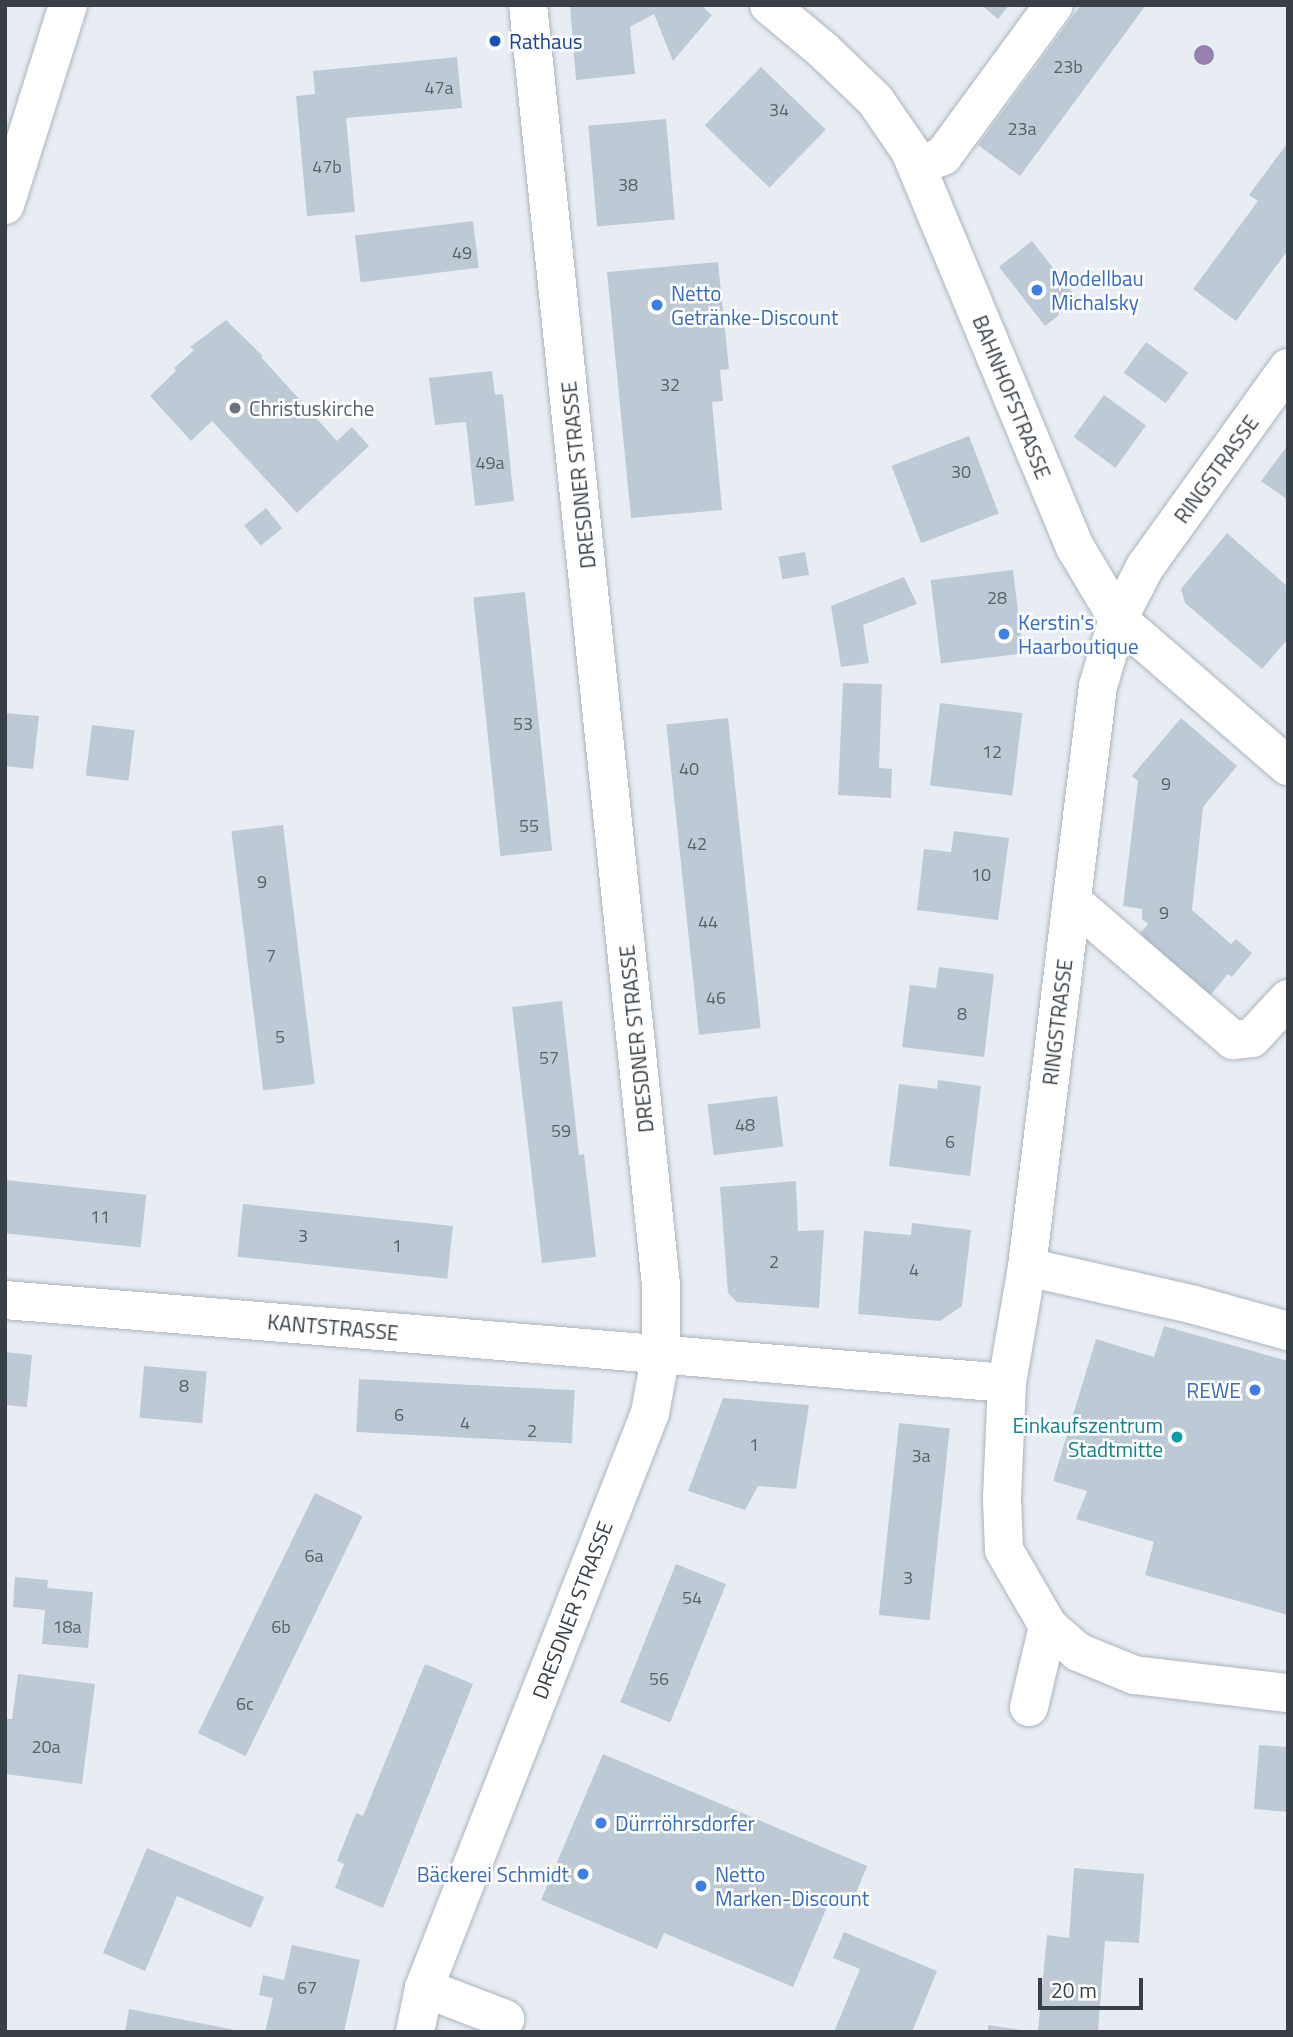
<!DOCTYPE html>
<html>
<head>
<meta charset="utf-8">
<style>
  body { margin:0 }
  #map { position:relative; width:1293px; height:2037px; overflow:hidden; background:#e8edf4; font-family:"Titillium Web",sans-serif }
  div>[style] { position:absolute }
  .building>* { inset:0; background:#bdcad6; transform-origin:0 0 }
  .roads { filter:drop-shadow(0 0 2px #aab5bf) drop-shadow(0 0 2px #aab5bf) }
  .minor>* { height:38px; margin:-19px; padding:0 19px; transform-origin:19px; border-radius:19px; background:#fff }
  .trees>* { width:20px; height:20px; margin:-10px; border-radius:50%; background:#9481b0 }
  .dots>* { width:19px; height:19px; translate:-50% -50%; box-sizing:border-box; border:4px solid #fff; border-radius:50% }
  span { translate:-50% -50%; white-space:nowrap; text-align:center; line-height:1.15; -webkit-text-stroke:5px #fff; paint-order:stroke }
  .number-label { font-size:18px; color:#58626b }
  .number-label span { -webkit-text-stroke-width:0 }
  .transit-label { font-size:21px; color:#164399 }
  .left { translate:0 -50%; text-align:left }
  .shop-label { font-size:21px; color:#366cbe }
  .right { translate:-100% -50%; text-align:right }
  .street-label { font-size:21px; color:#374047 }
  .worship-label { font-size:21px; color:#5b616d }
  .culture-label { font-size:21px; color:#0d838f }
  .frame { position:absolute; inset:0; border:7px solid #374047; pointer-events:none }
  .scale { position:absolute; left:1038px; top:1978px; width:105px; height:32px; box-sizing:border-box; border:4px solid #374047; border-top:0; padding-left:9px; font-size:21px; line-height:24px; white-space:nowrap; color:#374047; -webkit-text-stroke:5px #fff; paint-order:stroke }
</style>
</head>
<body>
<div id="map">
  <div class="building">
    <div style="clip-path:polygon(570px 5px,701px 5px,712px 15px,673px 61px,654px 14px,630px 27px,635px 74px,576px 80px)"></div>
    <div style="clip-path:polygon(981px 5px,1009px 5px,998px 19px)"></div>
    <div style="clip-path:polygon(1081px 5px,1146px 5px,1020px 176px,978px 145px)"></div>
    <div style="clip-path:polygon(457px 57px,462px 108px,346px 118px,355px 212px,307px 216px,296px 96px,315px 94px,313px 71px)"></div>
    <div style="left:761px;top:67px;width:90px;height:81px;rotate:44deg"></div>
    <div style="left:666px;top:119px;width:101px;height:78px;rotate:85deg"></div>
    <div style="clip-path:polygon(1286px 145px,1288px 250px,1236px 321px,1193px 289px,1258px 201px,1249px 195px)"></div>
    <div style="left:473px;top:221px;width:47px;height:119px;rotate:83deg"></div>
    <div style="left:1032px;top:241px;width:75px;height:42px;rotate:52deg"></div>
    <div style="clip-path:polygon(718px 262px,729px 369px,720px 370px,723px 401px,712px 402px,722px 510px,631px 518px,607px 272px)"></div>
    <div style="clip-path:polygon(226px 320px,263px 356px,261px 357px,337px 441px,352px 427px,369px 446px,297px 513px,212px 421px,191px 441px,150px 396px,176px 371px,174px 368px,194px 350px,190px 347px)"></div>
    <div style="left:1146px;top:342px;width:52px;height:38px;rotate:36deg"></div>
    <div style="clip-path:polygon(492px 371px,495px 395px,503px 394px,514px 501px,475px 506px,466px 422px,435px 425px,429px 378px)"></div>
    <div style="left:1104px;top:395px;width:52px;height:52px;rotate:36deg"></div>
    <div style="left:969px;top:436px;width:83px;height:83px;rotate:69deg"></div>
    <div style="clip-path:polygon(1288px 445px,1288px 500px,1261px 481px)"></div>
    <div style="left:266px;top:508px;width:26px;height:28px;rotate:51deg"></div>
    <div style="clip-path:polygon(1227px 533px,1288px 587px,1288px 639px,1262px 669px,1185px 603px,1181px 589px)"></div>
    <div style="left:805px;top:552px;width:23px;height:27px;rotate:80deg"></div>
    <div style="left:1013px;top:570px;width:84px;height:83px;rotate:83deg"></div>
    <div style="clip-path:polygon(904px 577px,917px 604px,863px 625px,869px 663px,841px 667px,831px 606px)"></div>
    <div style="left:525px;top:592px;width:260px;height:52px;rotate:84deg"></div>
    <div style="clip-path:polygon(843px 683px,882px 684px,879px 768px,892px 769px,891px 798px,838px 795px)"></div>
    <div style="left:940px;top:703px;width:83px;height:83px;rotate:7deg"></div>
    <div style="clip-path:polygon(5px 713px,39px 716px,33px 769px,5px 766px)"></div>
    <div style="left:728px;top:718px;width:312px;height:62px;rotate:84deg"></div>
    <div style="clip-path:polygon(1181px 718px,1237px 766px,1203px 807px,1192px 910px,1231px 944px,1236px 939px,1252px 953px,1232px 977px,1228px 974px,1207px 999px,1135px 939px,1148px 924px,1142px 919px,1142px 909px,1123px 906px,1138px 781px,1132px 776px)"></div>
    <div style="left:92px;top:725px;width:43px;height:51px;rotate:7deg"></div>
    <div style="left:283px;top:825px;width:261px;height:52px;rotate:83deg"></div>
    <div style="clip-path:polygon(954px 831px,1009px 838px,998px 920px,917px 910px,924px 849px,951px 852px)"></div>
    <div style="clip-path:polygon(939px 967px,994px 974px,984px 1057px,902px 1047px,910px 985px,936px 988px)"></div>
    <div style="clip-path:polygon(562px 1001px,579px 1155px,584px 1154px,596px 1257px,542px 1263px,512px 1007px)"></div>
    <div style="clip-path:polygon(938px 1080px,981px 1086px,970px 1176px,889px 1166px,899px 1084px,937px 1089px)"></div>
    <div style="left:777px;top:1096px;width:51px;height:70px;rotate:83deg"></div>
    <div style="left:5px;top:1180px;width:142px;height:53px;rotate:6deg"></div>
    <div style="clip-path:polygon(796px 1181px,798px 1231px,824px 1230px,819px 1308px,737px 1302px,728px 1293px,720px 1187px)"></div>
    <div style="left:243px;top:1204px;width:211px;height:53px;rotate:6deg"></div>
    <div style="clip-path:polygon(912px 1223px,971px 1230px,962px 1306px,940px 1321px,858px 1314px,864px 1231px,911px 1235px)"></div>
    <div style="clip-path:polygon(1164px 1326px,1288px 1361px,1288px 1615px,1145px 1575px,1154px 1542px,1076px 1519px,1087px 1491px,1053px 1481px,1096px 1339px,1154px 1357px)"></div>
    <div style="clip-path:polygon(5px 1352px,32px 1355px,27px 1407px,5px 1405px)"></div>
    <div style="left:144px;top:1366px;width:63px;height:52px;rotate:5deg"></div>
    <div style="left:359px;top:1379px;width:216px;height:53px;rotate:3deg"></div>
    <div style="clip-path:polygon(723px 1398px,809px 1405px,796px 1489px,758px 1486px,745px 1510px,688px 1491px)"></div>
    <div style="left:899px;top:1423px;width:51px;height:193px;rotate:6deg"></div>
    <div style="left:315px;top:1493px;width:53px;height:267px;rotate:26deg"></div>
    <div style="left:676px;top:1564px;width:54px;height:149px;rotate:22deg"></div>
    <div style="clip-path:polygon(15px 1577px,48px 1580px,47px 1588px,93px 1592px,88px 1648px,42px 1644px,45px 1610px,13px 1607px)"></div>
    <div style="clip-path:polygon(425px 1664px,473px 1684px,383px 1908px,335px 1888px,344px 1864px,337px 1861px,356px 1813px,363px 1816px)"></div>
    <div style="clip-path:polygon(18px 1674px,95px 1684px,82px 1784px,5px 1774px,5px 1719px,12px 1719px)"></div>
    <div style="clip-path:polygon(1259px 1745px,1288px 1747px,1288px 1812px,1254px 1809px)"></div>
    <div style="clip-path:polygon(603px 1754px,867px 1866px,850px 1908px,830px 1900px,793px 1987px,664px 1933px,657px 1949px,541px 1900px)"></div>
    <div style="clip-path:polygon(147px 1848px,264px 1897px,251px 1928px,177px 1896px,145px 1971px,103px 1953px)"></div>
    <div style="clip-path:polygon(1074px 1868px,1144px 1874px,1139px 1943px,1105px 1941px,1098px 2032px,1038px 2030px,1047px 1935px,1069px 1938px)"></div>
    <div style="clip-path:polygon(844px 1932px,937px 1971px,912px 2032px,834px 2032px,860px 1969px,833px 1958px)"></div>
    <div style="clip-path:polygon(292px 1945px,360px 1960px,344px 2032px,265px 2032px,273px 1998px,259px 1995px,263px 1975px,284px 1980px)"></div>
    <div style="clip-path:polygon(129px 2009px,235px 2030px,235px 2032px,125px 2032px)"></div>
    <div style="clip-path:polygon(988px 2025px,1021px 2030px,1021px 2032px,988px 2032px)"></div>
  </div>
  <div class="roads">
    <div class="minor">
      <div style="left:769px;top:5px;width:70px;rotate:39.8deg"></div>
      <div style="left:823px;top:50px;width:72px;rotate:43.9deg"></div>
      <div style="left:875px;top:100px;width:62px;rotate:55.5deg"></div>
      <div style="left:910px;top:151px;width:429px;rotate:67.4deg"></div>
      <div style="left:1075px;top:547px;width:84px;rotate:59.2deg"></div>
      <div style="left:1118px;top:619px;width:225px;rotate:40.9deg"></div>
      <div style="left:917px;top:166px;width:28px;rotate:-21deg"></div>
      <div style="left:943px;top:156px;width:187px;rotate:-53.7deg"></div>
      <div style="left:5px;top:205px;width:210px;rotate:-72.5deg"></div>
      <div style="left:1288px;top:368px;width:245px;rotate:125.7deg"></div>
      <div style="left:1145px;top:567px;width:59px;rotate:117.4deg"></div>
      <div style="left:1118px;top:619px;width:70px;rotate:106.6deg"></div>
      <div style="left:1098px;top:686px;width:585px;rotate:96.97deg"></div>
      <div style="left:1027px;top:1267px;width:118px;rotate:99.8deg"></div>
      <div style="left:1007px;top:1383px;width:115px;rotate:92.5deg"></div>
      <div style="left:1002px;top:1498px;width:52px;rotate:87.8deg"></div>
      <div style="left:1004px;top:1550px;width:88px;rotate:59.9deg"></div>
      <div style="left:1048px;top:1626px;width:40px;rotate:41deg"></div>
      <div style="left:1078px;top:1652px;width:61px;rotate:22.3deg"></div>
      <div style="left:1134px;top:1675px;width:155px;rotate:6.7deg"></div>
      <div style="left:1072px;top:901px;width:213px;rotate:40.8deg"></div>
      <div style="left:1233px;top:1040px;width:19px;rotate:-6deg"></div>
      <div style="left:1252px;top:1038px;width:53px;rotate:-47.3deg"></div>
      <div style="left:1027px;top:1267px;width:168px;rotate:12.7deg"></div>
      <div style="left:1191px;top:1304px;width:101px;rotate:15.6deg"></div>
      <div style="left:5px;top:1300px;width:1005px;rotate:4.74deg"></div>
      <div style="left:1029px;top:1707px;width:83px;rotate:-76.8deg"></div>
      <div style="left:424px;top:1988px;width:87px;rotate:20.9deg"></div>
      <div style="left:415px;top:2032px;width:45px;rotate:-78.4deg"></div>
      <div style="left:424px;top:1988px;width:618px;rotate:-68.54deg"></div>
      <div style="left:650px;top:1413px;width:61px;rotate:-79.6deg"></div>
      <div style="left:661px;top:1353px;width:68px;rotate:-90deg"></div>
      <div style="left:661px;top:1285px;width:1287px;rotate:-95.93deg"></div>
    </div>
  </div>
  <div class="trees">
    <div style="left:1204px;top:55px"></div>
  </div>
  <div class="dots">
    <div style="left:495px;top:41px;background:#1a4fb4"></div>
    <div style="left:1037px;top:290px;background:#3f7fe0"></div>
    <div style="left:657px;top:305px;background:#3f7fe0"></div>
    <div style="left:235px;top:408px;background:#6b7280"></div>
    <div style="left:1004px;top:634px;background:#3f7fe0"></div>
    <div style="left:1255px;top:1390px;background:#3f7fe0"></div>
    <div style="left:1177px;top:1437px;background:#0f9aa8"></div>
    <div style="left:601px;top:1823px;background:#3f7fe0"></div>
    <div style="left:583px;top:1874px;background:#3f7fe0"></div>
    <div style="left:701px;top:1886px;background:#3f7fe0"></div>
  </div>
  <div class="number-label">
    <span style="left:1068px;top:67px">23b</span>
    <span style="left:439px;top:88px">47a</span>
    <span style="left:779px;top:110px">34</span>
    <span style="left:1022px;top:129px">23a</span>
    <span style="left:327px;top:167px">47b</span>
    <span style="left:628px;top:185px">38</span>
    <span style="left:462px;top:253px">49</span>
    <span style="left:670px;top:385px">32</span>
    <span style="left:490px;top:463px">49a</span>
    <span style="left:961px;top:472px">30</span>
    <span style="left:997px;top:598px">28</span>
    <span style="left:523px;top:724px">53</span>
    <span style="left:992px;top:752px">12</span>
    <span style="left:689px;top:769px">40</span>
    <span style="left:1166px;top:784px">9</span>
    <span style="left:529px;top:826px">55</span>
    <span style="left:697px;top:844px">42</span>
    <span style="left:981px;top:875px">10</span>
    <span style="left:262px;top:882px">9</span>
    <span style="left:1164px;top:913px">9</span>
    <span style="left:708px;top:922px">44</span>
    <span style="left:271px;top:956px">7</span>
    <span style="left:716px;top:998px">46</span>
    <span style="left:962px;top:1014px">8</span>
    <span style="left:280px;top:1037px">5</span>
    <span style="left:549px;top:1058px">57</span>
    <span style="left:745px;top:1125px">48</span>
    <span style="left:561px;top:1131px">59</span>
    <span style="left:950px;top:1142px">6</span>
    <span style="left:100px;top:1217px">11</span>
    <span style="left:303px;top:1236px">3</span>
    <span style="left:397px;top:1246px">1</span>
    <span style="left:774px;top:1262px">2</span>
    <span style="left:914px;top:1270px">4</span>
    <span style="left:184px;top:1386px">8</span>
    <span style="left:399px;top:1415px">6</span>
    <span style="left:465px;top:1423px">4</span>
    <span style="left:532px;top:1431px">2</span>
    <span style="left:754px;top:1445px">1</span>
    <span style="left:921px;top:1456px">3a</span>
    <span style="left:314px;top:1556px">6a</span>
    <span style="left:908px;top:1578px">3</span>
    <span style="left:692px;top:1598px">54</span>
    <span style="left:67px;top:1627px">18a</span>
    <span style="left:281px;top:1627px">6b</span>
    <span style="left:659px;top:1679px">56</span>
    <span style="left:245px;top:1704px">6c</span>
    <span style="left:46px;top:1747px">20a</span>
    <span style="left:307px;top:1988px">67</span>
  </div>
  <div class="transit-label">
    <span class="left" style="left:509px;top:41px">Rathaus</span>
  </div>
  <div class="shop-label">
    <span class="left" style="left:1051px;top:290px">Modellbau<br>Michalsky</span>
    <span class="left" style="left:671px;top:305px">Netto<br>Getränke-Discount</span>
    <span class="left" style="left:1018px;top:634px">Kerstin's<br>Haarboutique</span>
    <span class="right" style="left:1241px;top:1390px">REWE</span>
    <span class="left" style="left:615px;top:1823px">Dürrröhrsdorfer</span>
    <span class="right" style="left:569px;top:1874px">Bäckerei Schmidt</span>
    <span class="left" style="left:715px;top:1886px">Netto<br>Marken-Discount</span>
  </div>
  <div class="street-label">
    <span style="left:1012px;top:397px;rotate:68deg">BAHNHOFSTRASSE</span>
    <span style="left:1216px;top:469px;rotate:-54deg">RINGSTRASSE</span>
    <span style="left:578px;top:475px;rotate:-96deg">DRESDNER STRASSE</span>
    <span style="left:1057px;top:1022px;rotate:-83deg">RINGSTRASSE</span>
    <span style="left:636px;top:1039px;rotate:-96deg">DRESDNER STRASSE</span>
    <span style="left:333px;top:1327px;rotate:5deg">KANTSTRASSE</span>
    <span style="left:572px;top:1610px;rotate:-69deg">DRESDNER STRASSE</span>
  </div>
  <div class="worship-label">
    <span class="left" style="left:249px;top:408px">Christuskirche</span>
  </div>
  <div class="culture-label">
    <span class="right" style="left:1163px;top:1437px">Einkaufszentrum<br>Stadtmitte</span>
  </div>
  <div class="frame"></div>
  <div class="scale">20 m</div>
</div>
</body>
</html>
